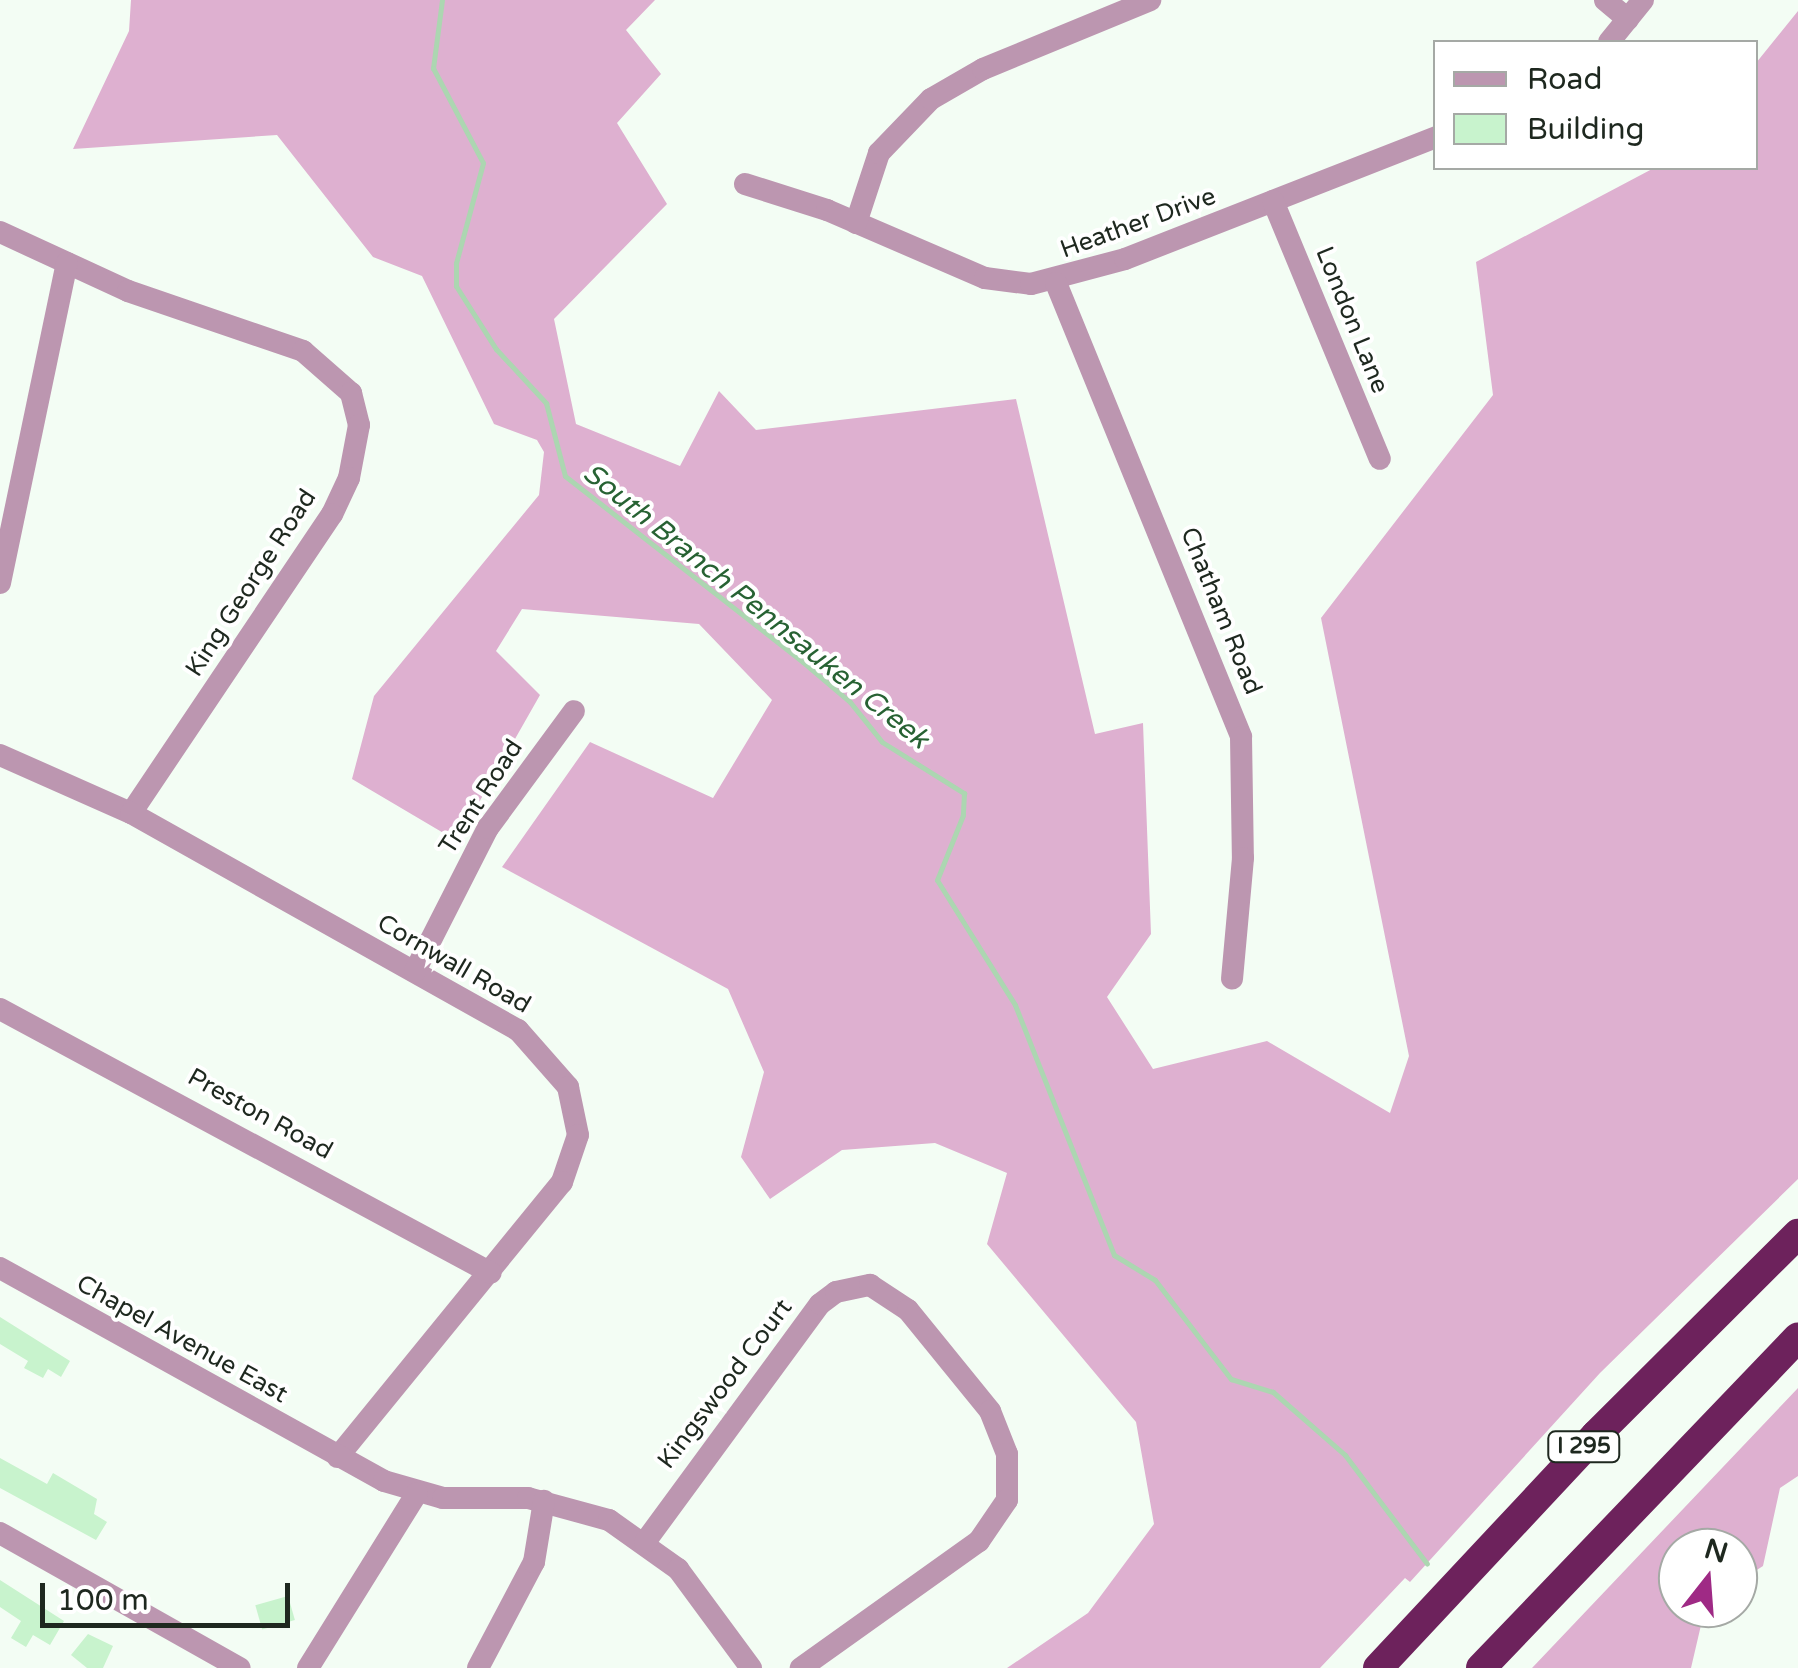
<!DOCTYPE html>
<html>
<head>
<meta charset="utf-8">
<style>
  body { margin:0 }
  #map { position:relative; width:1798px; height:1668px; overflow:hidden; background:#f3fdf4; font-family:"Varela Round",sans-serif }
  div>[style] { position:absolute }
  .forest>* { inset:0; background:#deb0d0 }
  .stream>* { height:5px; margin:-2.5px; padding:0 2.5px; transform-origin:2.5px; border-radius:2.5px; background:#acd6b1 }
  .building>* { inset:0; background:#c8f3cd; transform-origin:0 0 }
  .minor>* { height:22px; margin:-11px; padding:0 11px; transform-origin:11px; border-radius:11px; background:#bc96b0 }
  .highway>* { height:30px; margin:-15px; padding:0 15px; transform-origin:15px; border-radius:15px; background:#6d225c }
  span { translate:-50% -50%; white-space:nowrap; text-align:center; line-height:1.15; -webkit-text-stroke:8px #fff; paint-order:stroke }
  .shield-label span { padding:2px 8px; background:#fff; border:2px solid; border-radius:8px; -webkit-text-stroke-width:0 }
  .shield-label { font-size:22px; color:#1e281f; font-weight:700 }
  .street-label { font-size:25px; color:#1e281f }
  .water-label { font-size:28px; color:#276233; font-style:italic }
  .legend { position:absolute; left:1433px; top:40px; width:325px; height:130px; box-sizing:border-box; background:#fff; border:2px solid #a5a9a5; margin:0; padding:12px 18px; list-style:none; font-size:30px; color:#1e281f }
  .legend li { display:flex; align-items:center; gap:20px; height:50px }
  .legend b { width:50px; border:2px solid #a5a9a5 }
  .north { position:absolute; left:1658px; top:1528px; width:100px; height:100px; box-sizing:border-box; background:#fff; border:2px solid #a5a9a5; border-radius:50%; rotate:17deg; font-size:28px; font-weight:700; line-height:40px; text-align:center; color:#1e281f }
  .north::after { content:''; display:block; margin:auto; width:35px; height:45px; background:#9f2a85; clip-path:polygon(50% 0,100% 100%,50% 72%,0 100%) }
  .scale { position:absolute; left:40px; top:1583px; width:250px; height:45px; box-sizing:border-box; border:5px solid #1e281f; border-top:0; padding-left:12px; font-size:30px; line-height:35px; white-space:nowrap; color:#1e281f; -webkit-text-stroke:8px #fff; paint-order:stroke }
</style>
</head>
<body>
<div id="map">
  <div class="forest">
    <div style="clip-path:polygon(131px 0,655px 0,626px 30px,661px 74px,617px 123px,667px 204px,554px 319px,576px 424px,680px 466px,719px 391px,756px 430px,1016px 399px,1095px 734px,1143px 723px,1151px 934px,1107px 997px,1153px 1069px,1267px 1041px,1390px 1113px,1409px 1056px,1321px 618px,1493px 395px,1476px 262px,1654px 168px,1756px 168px,1756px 63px,1798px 11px,1798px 1179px,1600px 1373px,1410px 1582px,1405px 1578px,1320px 1668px,1007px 1668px,1088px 1613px,1154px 1524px,1136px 1422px,987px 1244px,1007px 1173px,935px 1143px,842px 1150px,770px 1199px,741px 1157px,764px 1072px,728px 989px,502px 867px,590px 742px,713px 798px,772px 700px,699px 624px,522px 609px,496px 651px,540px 695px,457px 841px,352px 779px,374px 696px,539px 495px,544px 452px,537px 440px,494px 424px,422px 276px,373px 257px,277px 135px,73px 149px,129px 31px)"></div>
    <div style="clip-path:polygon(1798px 1388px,1798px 1476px,1780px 1488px,1763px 1566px,1738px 1582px,1738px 1548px,1678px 1548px,1678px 1608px,1705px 1608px,1691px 1668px,1532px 1668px)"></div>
  </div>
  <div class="stream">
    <div style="left:442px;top:0;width:69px;rotate:97.5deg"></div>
    <div style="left:433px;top:68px;width:107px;rotate:62.2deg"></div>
    <div style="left:483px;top:163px;width:104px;rotate:105.1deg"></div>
    <div style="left:456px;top:263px;width:23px;rotate:90deg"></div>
    <div style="left:456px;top:286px;width:75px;rotate:57.6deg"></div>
    <div style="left:496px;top:349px;width:74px;rotate:47.2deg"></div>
    <div style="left:546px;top:403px;width:75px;rotate:75.4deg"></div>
    <div style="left:565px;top:476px;width:302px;rotate:38deg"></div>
    <div style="left:803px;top:662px;width:62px;rotate:40.4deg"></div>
    <div style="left:850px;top:702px;width:51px;rotate:51.3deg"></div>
    <div style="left:882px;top:742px;width:97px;rotate:31.9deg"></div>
    <div style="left:964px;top:793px;width:22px;rotate:93deg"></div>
    <div style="left:963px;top:815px;width:70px;rotate:111.8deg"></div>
    <div style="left:937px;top:880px;width:147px;rotate:58deg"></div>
    <div style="left:1015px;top:1005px;width:269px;rotate:68.4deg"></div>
    <div style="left:1114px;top:1255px;width:48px;rotate:31.4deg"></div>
    <div style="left:1155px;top:1280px;width:125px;rotate:52.5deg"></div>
    <div style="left:1231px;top:1379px;width:44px;rotate:17.2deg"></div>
    <div style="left:1273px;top:1392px;width:96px;rotate:41.2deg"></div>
    <div style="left:1345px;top:1455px;width:136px;rotate:53deg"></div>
  </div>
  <div class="building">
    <div style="clip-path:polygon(0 1317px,70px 1361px,61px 1377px,48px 1369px,43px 1378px,24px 1368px,28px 1361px,0 1344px)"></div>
    <div style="clip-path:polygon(0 1458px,47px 1484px,53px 1473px,97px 1499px,94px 1514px,107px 1522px,96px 1540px,0 1488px)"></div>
    <div style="clip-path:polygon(0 1580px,64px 1621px,50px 1645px,33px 1635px,26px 1647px,11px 1638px,21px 1621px,0 1607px)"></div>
    <div style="left:288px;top:1596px;width:25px;height:34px;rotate:74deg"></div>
    <div style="clip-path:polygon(88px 1634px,113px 1646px,103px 1668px,87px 1668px,71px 1655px)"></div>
  </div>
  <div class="minor">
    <div style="left:1605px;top:0;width:30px;rotate:40deg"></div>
    <div style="left:1609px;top:42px;width:54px;rotate:-51deg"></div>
    <div style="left:745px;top:184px;width:86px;rotate:17.6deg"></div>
    <div style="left:827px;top:210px;width:172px;rotate:23.3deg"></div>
    <div style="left:985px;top:278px;width:46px;rotate:7.4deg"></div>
    <div style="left:1031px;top:284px;width:97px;rotate:-14.9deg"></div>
    <div style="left:1125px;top:259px;width:334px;rotate:-21.4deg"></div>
    <div style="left:1273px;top:201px;width:279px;rotate:67.5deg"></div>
    <div style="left:856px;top:223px;width:74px;rotate:-71.8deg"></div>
    <div style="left:879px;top:153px;width:75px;rotate:-46.1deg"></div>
    <div style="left:931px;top:99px;width:60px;rotate:-30deg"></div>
    <div style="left:983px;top:69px;width:181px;rotate:-22.4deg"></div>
    <div style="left:0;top:232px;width:141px;rotate:24.7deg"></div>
    <div style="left:128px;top:291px;width:185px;rotate:18.9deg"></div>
    <div style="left:303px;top:351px;width:64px;rotate:41.2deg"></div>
    <div style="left:351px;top:393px;width:33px;rotate:76deg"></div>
    <div style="left:359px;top:425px;width:54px;rotate:100.7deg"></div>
    <div style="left:349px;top:478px;width:40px;rotate:115deg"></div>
    <div style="left:332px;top:514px;width:360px;rotate:123.9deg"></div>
    <div style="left:1056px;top:283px;width:490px;rotate:67.8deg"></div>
    <div style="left:1241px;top:737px;width:121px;rotate:89.1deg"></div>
    <div style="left:1243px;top:858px;width:121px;rotate:95.2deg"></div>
    <div style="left:0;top:583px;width:327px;rotate:-78.2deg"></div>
    <div style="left:0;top:755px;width:143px;rotate:23.9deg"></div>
    <div style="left:131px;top:813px;width:444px;rotate:29.3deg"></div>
    <div style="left:518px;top:1030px;width:76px;rotate:48.7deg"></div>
    <div style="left:568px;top:1087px;width:49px;rotate:78.2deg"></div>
    <div style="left:578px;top:1135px;width:50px;rotate:108.8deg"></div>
    <div style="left:562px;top:1182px;width:355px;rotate:129.2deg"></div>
    <div style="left:415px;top:971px;width:161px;rotate:-63deg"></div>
    <div style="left:488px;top:828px;width:145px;rotate:-53.7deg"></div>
    <div style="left:0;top:1009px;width:557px;rotate:28.27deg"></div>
    <div style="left:0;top:1268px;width:439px;rotate:29deg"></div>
    <div style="left:384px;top:1481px;width:61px;rotate:16.1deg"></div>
    <div style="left:443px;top:1498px;width:85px"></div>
    <div style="left:528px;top:1498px;width:84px;rotate:15.2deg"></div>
    <div style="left:609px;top:1520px;width:85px;rotate:35.4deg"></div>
    <div style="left:678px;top:1569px;width:123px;rotate:53.6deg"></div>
    <div style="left:0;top:1533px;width:275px;rotate:29.4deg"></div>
    <div style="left:645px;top:1542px;width:295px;rotate:-53.7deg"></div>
    <div style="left:820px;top:1304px;width:20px;rotate:-37deg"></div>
    <div style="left:836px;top:1292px;width:35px;rotate:-12deg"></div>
    <div style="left:870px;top:1285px;width:45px;rotate:33.3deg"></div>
    <div style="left:908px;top:1310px;width:130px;rotate:50.9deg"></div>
    <div style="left:990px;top:1411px;width:46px;rotate:68.4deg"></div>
    <div style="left:1007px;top:1454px;width:46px;rotate:90deg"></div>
    <div style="left:1007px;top:1500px;width:50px;rotate:124.3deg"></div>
    <div style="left:979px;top:1541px;width:219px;rotate:144.5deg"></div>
    <div style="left:308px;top:1668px;width:206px;rotate:-58.1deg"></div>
    <div style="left:478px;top:1668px;width:120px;rotate:-62.2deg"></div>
    <div style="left:534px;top:1562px;width:62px;rotate:-80.7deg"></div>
  </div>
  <div class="highway">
    <div style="left:1378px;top:1668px;width:319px;rotate:-46.9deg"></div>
    <div style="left:1596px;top:1435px;width:285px;rotate:-44.9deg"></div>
    <div style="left:1481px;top:1668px;width:458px;rotate:-46.2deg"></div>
  </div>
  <div class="shield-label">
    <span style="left:1584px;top:1447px">I 295</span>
  </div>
  <div class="street-label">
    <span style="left:1138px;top:223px;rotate:-20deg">Heather Drive</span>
    <span style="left:1352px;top:320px;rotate:68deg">London Lane</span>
    <span style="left:251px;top:583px;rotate:-57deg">King George Road</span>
    <span style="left:1221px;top:611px;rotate:68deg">Chatham Road</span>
    <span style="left:481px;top:797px;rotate:-57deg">Trent Road</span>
    <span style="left:454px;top:964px;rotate:30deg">Cornwall Road</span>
    <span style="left:260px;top:1114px;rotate:29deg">Preston Road</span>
    <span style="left:182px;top:1339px;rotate:29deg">Chapel Avenue East</span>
    <span style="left:725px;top:1384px;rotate:-53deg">Kingswood Court</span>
  </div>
  <div class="water-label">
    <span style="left:756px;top:606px;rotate:39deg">South Branch Pennsauken Creek</span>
  </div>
  <ul class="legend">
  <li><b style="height:12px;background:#bc96b0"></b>Road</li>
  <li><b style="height:28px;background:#c8f3cd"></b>Building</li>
  </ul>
  <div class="north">N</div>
  <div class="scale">100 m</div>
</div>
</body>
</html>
